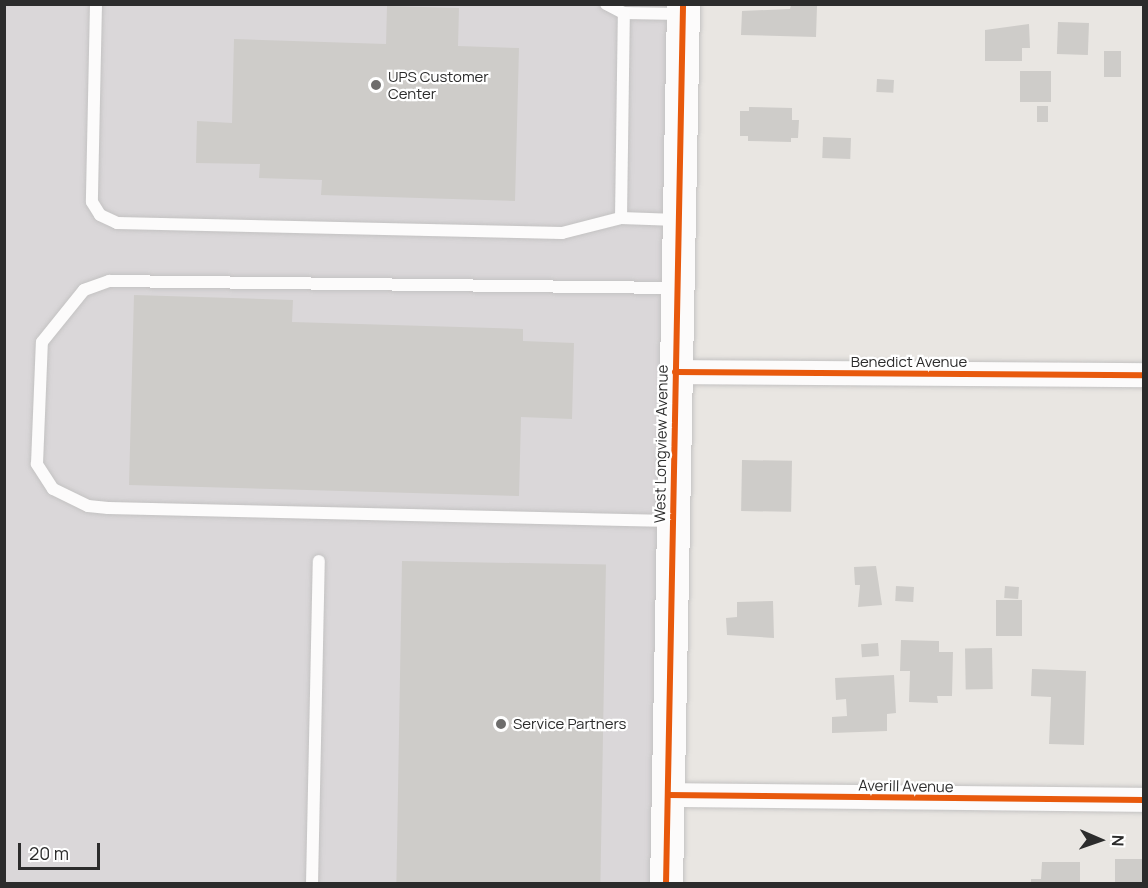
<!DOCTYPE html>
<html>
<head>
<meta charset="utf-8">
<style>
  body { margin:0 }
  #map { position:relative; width:1148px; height:888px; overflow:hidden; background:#e9e6e2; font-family:Manrope,sans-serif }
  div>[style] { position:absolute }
  .industrial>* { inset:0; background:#dad7d9; transform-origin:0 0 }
  .building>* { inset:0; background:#ceccc9; transform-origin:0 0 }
  .roads { filter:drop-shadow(0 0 2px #c3c2c2) drop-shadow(0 0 2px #c3c2c2) }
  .lane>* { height:12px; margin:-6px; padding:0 6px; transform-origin:6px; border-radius:6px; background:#fcfbfb }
  .street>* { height:24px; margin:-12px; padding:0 12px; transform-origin:12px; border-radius:12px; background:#fcfbfb }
  .secondary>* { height:33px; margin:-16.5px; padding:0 16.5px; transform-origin:16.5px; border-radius:16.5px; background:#fcfbfb }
  .cycleway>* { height:6px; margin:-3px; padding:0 3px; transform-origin:3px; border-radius:3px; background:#e8590c }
  .dots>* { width:16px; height:16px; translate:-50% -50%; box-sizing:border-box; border:3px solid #fff; border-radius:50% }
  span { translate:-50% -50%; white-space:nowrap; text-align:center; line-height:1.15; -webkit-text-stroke:4.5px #fff; paint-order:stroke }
  .poi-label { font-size:15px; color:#2c2c2c }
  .left { translate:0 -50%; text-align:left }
  .street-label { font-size:15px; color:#2c2c2c }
  .frame { position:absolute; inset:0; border:6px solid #2c2c2c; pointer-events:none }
  .north { position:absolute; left:1070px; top:810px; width:60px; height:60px; -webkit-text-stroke:4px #fff; paint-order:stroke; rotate:92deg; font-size:16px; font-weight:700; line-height:24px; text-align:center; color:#2c2c2c }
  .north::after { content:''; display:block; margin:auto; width:21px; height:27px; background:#2c2c2c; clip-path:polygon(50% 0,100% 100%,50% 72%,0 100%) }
  .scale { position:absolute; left:18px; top:843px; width:82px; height:27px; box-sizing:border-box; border:3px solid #2c2c2c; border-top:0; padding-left:8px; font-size:18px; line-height:21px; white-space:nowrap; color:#2c2c2c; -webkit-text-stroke:4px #fff; paint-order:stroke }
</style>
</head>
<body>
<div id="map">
  <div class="industrial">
    <div style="left:5px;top:5px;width:663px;height:879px"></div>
  </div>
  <div class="building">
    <div style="clip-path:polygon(791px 5px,817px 6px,816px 37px,741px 35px,742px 11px,790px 9px)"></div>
    <div style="clip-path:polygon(387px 6px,459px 8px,458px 46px,519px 48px,515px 201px,321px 195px,322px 180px,259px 178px,260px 164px,196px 163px,197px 121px,232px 123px,234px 39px,386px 44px)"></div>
    <div style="left:1058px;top:22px;width:31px;height:32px;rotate:2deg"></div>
    <div style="clip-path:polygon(1029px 24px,1030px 48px,1022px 48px,1022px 61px,985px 61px,985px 30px)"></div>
    <div style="left:1104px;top:51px;width:17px;height:26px"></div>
    <div style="left:1020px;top:71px;width:31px;height:31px"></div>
    <div style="left:877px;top:79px;width:17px;height:13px;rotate:3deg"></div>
    <div style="left:1037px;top:106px;width:11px;height:16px"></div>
    <div style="clip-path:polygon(749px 107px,792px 108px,792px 120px,799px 120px,798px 138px,791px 138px,791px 142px,748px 141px,748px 136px,740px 136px,740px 111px,749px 111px)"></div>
    <div style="left:823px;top:137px;width:28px;height:21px;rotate:2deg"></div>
    <div style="clip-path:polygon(134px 295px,293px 300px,292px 322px,523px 329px,523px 341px,574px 343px,572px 419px,521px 417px,519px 496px,129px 485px)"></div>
    <div style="left:742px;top:460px;width:50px;height:51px;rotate:1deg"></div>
    <div style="left:402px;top:561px;width:204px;height:323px;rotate:1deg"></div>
    <div style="clip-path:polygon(876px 566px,882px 605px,858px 607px,860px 585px,855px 585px,854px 567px)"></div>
    <div style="left:896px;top:586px;width:18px;height:15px;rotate:3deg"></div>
    <div style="left:1005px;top:586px;width:14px;height:12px;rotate:4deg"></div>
    <div style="left:996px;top:600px;width:26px;height:36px"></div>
    <div style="clip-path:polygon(773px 601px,774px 638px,727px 635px,726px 618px,737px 617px,737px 602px)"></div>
    <div style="clip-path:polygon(901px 640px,939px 641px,939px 652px,953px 652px,952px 696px,937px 696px,938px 703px,909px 702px,910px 671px,900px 671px)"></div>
    <div style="left:878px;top:643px;width:13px;height:17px;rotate:86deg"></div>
    <div style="left:992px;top:648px;width:41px;height:27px;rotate:89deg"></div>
    <div style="clip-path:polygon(1032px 669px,1086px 671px,1084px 745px,1049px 744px,1051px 697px,1031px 696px)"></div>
    <div style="clip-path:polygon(894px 675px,896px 713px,887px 714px,887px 731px,832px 733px,832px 717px,847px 716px,846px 699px,836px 700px,835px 678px)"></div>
    <div style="left:1115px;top:859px;width:28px;height:25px"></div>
    <div style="clip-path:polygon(1042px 862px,1080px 862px,1080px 884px,1031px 884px,1031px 879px,1041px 879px)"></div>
  </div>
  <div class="roads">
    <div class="lane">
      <div style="left:96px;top:4px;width:198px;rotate:91.2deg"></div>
      <div style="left:92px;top:202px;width:15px;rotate:58deg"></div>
      <div style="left:100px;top:215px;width:19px;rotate:25deg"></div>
      <div style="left:117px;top:223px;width:445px;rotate:1.3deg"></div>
      <div style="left:562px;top:233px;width:61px;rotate:-14.3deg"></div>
      <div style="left:621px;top:218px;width:56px;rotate:2deg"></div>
      <div style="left:606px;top:4px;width:20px;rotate:27deg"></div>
      <div style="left:624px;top:13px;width:57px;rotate:1deg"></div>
      <div style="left:621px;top:218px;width:205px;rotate:-89.2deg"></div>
      <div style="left:671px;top:521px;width:563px;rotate:-178.68deg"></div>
      <div style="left:108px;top:508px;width:20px;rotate:-174deg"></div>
      <div style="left:88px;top:506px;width:39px;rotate:-154deg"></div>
      <div style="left:53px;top:489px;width:30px;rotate:-123deg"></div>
      <div style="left:37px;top:464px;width:122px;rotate:-87.7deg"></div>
      <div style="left:42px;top:342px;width:67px;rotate:-51.1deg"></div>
      <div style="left:84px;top:290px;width:27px;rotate:-20deg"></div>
      <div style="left:109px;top:281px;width:566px;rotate:0.71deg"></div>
      <div style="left:312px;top:884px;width:323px;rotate:-88.8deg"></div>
    </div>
    <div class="street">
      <div style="left:675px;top:372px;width:469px;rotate:0.4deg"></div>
      <div style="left:668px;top:795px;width:476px;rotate:0.6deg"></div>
    </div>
    <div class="secondary">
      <div style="left:666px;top:884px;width:880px;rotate:-88.89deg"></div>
    </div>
  </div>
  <div class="cycleway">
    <div style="left:675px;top:372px;width:469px;rotate:0.4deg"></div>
    <div style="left:668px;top:795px;width:476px;rotate:0.6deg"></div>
    <div style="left:666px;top:884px;width:880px;rotate:-88.89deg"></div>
  </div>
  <div class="dots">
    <div style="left:376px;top:85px;background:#6e6d6c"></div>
    <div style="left:501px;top:724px;background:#6e6d6c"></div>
  </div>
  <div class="poi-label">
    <span class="left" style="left:388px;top:85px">UPS Customer<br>Center</span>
    <span class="left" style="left:513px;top:724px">Service Partners</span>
  </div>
  <div class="street-label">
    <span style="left:909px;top:362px">Benedict Avenue</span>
    <span style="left:661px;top:444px;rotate:-89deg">West Longview Avenue</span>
    <span style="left:906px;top:786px;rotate:1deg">Averill Avenue</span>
  </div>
  <div class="frame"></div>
  <div class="north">N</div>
  <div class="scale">20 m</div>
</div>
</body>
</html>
